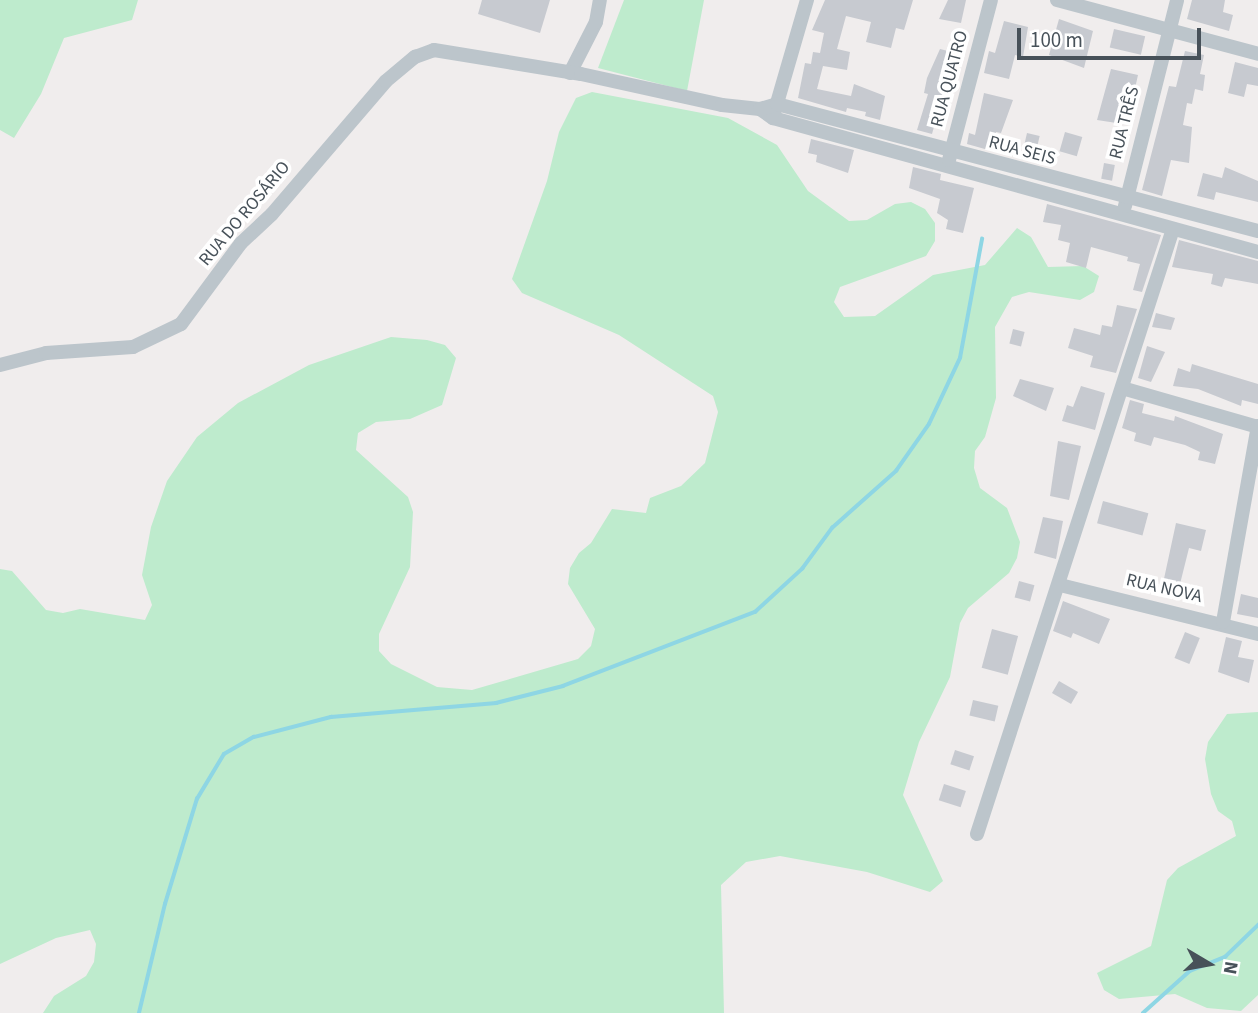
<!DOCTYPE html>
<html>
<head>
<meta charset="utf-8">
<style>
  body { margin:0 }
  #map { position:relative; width:1258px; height:1013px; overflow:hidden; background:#f0eded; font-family:"Source Sans 3",sans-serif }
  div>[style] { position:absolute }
  .green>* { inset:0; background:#beebcd }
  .stream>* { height:3.5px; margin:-1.75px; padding:0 1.75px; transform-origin:1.75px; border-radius:1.75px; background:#8ed6e4 }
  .building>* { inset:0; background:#c7cad0; transform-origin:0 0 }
  .minor>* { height:14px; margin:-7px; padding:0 7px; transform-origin:7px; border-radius:7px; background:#bcc5cb }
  span { translate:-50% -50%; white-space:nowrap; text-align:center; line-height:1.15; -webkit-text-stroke:7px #fff; paint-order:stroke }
  .street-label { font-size:18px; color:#475159 }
  .north { position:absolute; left:1174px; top:929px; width:70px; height:70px; -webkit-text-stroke:5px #fff; paint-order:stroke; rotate:100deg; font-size:19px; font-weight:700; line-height:28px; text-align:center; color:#475159 }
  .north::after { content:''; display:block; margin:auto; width:24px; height:32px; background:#475159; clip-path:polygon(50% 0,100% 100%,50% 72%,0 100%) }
  .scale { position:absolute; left:1017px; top:28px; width:184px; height:32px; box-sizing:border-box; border:4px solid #475159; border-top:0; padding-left:9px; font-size:21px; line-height:24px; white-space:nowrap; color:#475159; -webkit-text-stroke:5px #fff; paint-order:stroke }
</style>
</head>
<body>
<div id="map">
  <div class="green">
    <div style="clip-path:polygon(0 0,138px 0,132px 20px,64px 38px,41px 94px,14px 138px,0 130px)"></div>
    <div style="clip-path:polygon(624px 0,704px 0,687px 91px,598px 68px)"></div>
    <div style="clip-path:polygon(592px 92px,728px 118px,777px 145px,808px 191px,849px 221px,867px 220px,895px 204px,911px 202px,925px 209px,935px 223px,935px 241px,926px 256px,840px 287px,834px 302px,844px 317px,875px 316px,933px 275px,985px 265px,1017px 228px,1031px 237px,1048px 267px,1083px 266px,1099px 276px,1094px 292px,1080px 300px,1029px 292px,1012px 297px,995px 327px,996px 398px,985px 437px,975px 451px,974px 468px,980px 488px,1007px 508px,1020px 542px,1017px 558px,1009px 573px,968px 608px,960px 623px,950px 677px,919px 742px,903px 795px,943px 881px,930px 892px,867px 872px,780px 856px,746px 862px,721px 885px,724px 1013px,43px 1013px,54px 996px,86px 976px,94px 962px,96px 944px,90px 930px,56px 938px,0 964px,0 569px,12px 571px,46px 610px,63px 613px,80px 609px,145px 620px,152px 605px,142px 575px,151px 527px,167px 481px,197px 437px,238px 403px,309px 365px,391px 337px,427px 340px,445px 345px,456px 358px,442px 405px,410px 419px,376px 422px,358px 433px,356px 450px,408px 497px,413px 512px,410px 567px,379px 634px,379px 651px,391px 664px,437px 687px,472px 690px,578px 659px,591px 646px,595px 629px,568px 584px,570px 568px,579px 553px,591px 543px,612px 509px,646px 513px,650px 498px,681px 486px,705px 463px,718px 412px,713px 396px,619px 335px,522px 293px,512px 279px,547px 181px,559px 132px,576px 98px)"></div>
    <div style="clip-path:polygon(1258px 712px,1258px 995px,1241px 1011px,1207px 1008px,1175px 994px,1119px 999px,1104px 990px,1097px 973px,1151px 946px,1167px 880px,1178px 868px,1236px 836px,1232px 821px,1218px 811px,1211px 794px,1205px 759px,1208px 742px,1227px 714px)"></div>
  </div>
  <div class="stream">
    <div style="left:139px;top:1013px;width:112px;rotate:-76.6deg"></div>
    <div style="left:165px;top:904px;width:110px;rotate:-73.1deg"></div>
    <div style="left:197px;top:799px;width:52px;rotate:-59deg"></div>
    <div style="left:224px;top:754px;width:34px;rotate:-30deg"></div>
    <div style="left:254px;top:737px;width:80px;rotate:-14.6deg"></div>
    <div style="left:331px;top:717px;width:166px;rotate:-4.8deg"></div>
    <div style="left:496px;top:703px;width:69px;rotate:-14.2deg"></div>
    <div style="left:563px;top:686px;width:206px;rotate:-21.1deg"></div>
    <div style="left:755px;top:612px;width:64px;rotate:-42.5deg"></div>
    <div style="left:802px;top:569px;width:51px;rotate:-53.8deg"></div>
    <div style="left:832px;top:528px;width:86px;rotate:-41.7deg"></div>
    <div style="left:896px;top:471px;width:57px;rotate:-54.9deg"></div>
    <div style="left:929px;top:424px;width:73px;rotate:-64.8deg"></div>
    <div style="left:960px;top:358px;width:121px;rotate:-79.5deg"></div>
    <div style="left:1143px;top:1013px;width:63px;rotate:-41.8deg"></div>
    <div style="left:1190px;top:971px;width:38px;rotate:-22deg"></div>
    <div style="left:1225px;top:957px;width:46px;rotate:-44.1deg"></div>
  </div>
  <div class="building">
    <div style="clip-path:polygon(482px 0,550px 0,540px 33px,478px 14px)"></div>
    <div style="clip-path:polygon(825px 0,913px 0,904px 30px,896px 28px,891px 48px,866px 42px,871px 22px,846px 16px,837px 49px,850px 52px,847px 70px,823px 66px,817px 89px,851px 96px,854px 84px,885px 96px,880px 120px,865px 116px,866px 112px,847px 108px,846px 112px,798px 98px,805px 63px,811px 64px,813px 52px,820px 53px,824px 33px,812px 30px)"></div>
    <div style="clip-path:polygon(948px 0,966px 0,961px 23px,939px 19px)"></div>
    <div style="clip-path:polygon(1192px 0,1225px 0,1223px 12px,1233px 15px,1229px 31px,1187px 19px)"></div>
    <div style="clip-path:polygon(1059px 19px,1093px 31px,1084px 68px,1049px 55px)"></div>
    <div style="clip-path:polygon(1004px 21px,1028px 27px,1023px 57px,1015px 55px,1009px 79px,984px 73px,989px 51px,995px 53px)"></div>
    <div style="left:1114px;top:29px;width:32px;height:19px;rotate:13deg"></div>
    <div style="clip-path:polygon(940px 49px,956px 53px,957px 66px,946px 118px,937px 116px,932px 134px,917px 130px,928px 94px,924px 93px,927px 78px)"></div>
    <div style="clip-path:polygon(1185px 51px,1204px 55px,1200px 74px,1205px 75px,1203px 91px,1195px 89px,1192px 104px,1187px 103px,1183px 125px,1192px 127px,1189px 163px,1171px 160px,1162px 196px,1142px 190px,1169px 86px,1176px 87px)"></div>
    <div style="clip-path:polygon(1235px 62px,1258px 68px,1258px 86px,1247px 84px,1244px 97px,1228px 93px)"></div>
    <div style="clip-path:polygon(1111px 69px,1138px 75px,1134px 93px,1127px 91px,1123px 124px,1097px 120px)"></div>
    <div style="clip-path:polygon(984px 93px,1013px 100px,1001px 133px,996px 132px,992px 151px,967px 144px,969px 133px,975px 135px)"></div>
    <div style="left:1065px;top:132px;width:18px;height:20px;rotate:16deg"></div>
    <div style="left:1027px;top:133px;width:13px;height:25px;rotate:13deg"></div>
    <div style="clip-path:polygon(811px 139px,854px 150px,848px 173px,816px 162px,817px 155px,808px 153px)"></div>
    <div style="left:1104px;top:163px;width:11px;height:16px;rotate:10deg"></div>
    <div style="clip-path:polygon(913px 167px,941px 174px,940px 180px,974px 188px,963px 233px,946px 229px,948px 220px,937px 213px,940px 199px,909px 188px)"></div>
    <div style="clip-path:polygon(1225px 167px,1258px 181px,1258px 202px,1216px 192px,1214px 200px,1197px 196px,1203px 173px,1222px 178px)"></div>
    <div style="clip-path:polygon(1047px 204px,1161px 235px,1142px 292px,1133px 290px,1140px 264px,1127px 261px,1128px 257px,1091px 247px,1086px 268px,1066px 262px,1070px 243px,1058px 240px,1061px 225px,1043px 222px)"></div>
    <div style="clip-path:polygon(1179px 240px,1258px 261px,1258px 284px,1225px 278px,1222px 287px,1211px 284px,1213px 274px,1172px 267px)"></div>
    <div style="clip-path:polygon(1117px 305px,1137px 309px,1116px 373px,1090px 367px,1093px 356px,1068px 348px,1074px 328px,1100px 335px,1102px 325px,1112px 327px)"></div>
    <div style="clip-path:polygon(1156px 313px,1175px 318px,1171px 330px,1152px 327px)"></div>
    <div style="left:1013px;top:329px;width:12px;height:15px;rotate:14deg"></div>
    <div style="clip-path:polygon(1147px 346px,1165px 352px,1151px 382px,1138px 378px)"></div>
    <div style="clip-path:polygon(1192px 364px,1258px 384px,1258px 404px,1242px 400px,1241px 406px,1198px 389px,1173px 386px,1178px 368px,1190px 372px)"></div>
    <div style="clip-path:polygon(1020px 379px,1054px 388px,1046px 411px,1013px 396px)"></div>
    <div style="clip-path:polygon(1081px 386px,1105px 393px,1095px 430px,1062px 421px,1067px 405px,1073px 407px)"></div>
    <div style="clip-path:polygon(1130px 400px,1144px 404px,1142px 413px,1174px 421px,1175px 416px,1223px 434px,1215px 464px,1198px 460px,1200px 452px,1185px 445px,1154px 437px,1151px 446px,1134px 441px,1136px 433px,1122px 428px)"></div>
    <div style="clip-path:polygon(1058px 441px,1081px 446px,1069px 500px,1050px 496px)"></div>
    <div style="left:1103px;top:501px;width:47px;height:23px;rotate:15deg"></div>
    <div style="clip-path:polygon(1043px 517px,1063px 521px,1056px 559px,1034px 553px)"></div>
    <div style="clip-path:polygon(1176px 523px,1206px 530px,1201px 551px,1189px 548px,1178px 592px,1162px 588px)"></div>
    <div style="left:1019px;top:581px;width:16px;height:17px;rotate:15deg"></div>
    <div style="clip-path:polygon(1241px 594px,1258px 598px,1258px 618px,1237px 614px)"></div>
    <div style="clip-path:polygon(1063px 601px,1110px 619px,1099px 644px,1073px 633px,1071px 638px,1053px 631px)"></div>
    <div style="left:992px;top:629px;width:27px;height:40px;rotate:15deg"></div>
    <div style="left:1185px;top:632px;width:16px;height:28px;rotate:22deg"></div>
    <div style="clip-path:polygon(1226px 637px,1242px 641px,1238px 657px,1254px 660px,1249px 683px,1218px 672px)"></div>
    <div style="left:1059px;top:681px;width:22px;height:14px;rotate:30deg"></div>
    <div style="left:973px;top:700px;width:26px;height:16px;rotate:13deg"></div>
    <div style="left:955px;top:750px;width:20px;height:15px;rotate:18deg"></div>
    <div style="left:944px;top:784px;width:23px;height:17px;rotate:18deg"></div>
  </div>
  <div class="minor">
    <div style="left:1057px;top:0;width:208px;rotate:15deg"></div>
    <div style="left:570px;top:73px;width:57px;rotate:-63deg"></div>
    <div style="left:596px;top:22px;width:22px;rotate:-80deg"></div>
    <div style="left:760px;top:109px;width:16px;rotate:35deg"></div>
    <div style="left:773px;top:118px;width:503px;rotate:15.44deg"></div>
    <div style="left:775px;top:110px;width:115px;rotate:-73.8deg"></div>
    <div style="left:949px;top:160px;width:165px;rotate:-75.3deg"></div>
    <div style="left:1125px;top:206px;width:212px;rotate:-75.8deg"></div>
    <div style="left:0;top:365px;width:48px;rotate:-14.6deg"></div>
    <div style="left:46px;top:353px;width:87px;rotate:-3.9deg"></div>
    <div style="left:133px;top:347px;width:53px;rotate:-25.6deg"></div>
    <div style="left:181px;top:324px;width:101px;rotate:-53.5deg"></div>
    <div style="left:241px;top:243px;width:42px;rotate:-43.1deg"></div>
    <div style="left:272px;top:214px;width:175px;rotate:-49.4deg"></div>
    <div style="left:386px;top:81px;width:38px;rotate:-40deg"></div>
    <div style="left:415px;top:57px;width:20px;rotate:-20deg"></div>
    <div style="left:434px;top:50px;width:149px;rotate:9.3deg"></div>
    <div style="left:581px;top:74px;width:144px;rotate:12.4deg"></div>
    <div style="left:722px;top:105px;width:38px;rotate:6deg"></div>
    <div style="left:760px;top:109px;width:18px;rotate:-16deg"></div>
    <div style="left:777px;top:104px;width:497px;rotate:14.8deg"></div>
    <div style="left:1122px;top:388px;width:141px;rotate:16deg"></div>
    <div style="left:1060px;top:585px;width:204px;rotate:13.9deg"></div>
    <div style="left:1223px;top:622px;width:199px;rotate:-79.9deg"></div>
    <div style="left:977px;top:834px;width:636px;rotate:-72.05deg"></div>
  </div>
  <div class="street-label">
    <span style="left:950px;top:79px;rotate:-75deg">RUA QUATRO</span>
    <span style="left:1125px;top:123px;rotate:-76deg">RUA TRÊS</span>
    <span style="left:1022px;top:151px;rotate:15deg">RUA SEIS</span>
    <span style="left:245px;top:214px;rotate:-50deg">RUA DO ROSÁRIO</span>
    <span style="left:1164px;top:589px;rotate:13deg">RUA NOVA</span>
  </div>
  <div class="north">N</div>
  <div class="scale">100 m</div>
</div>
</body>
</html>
